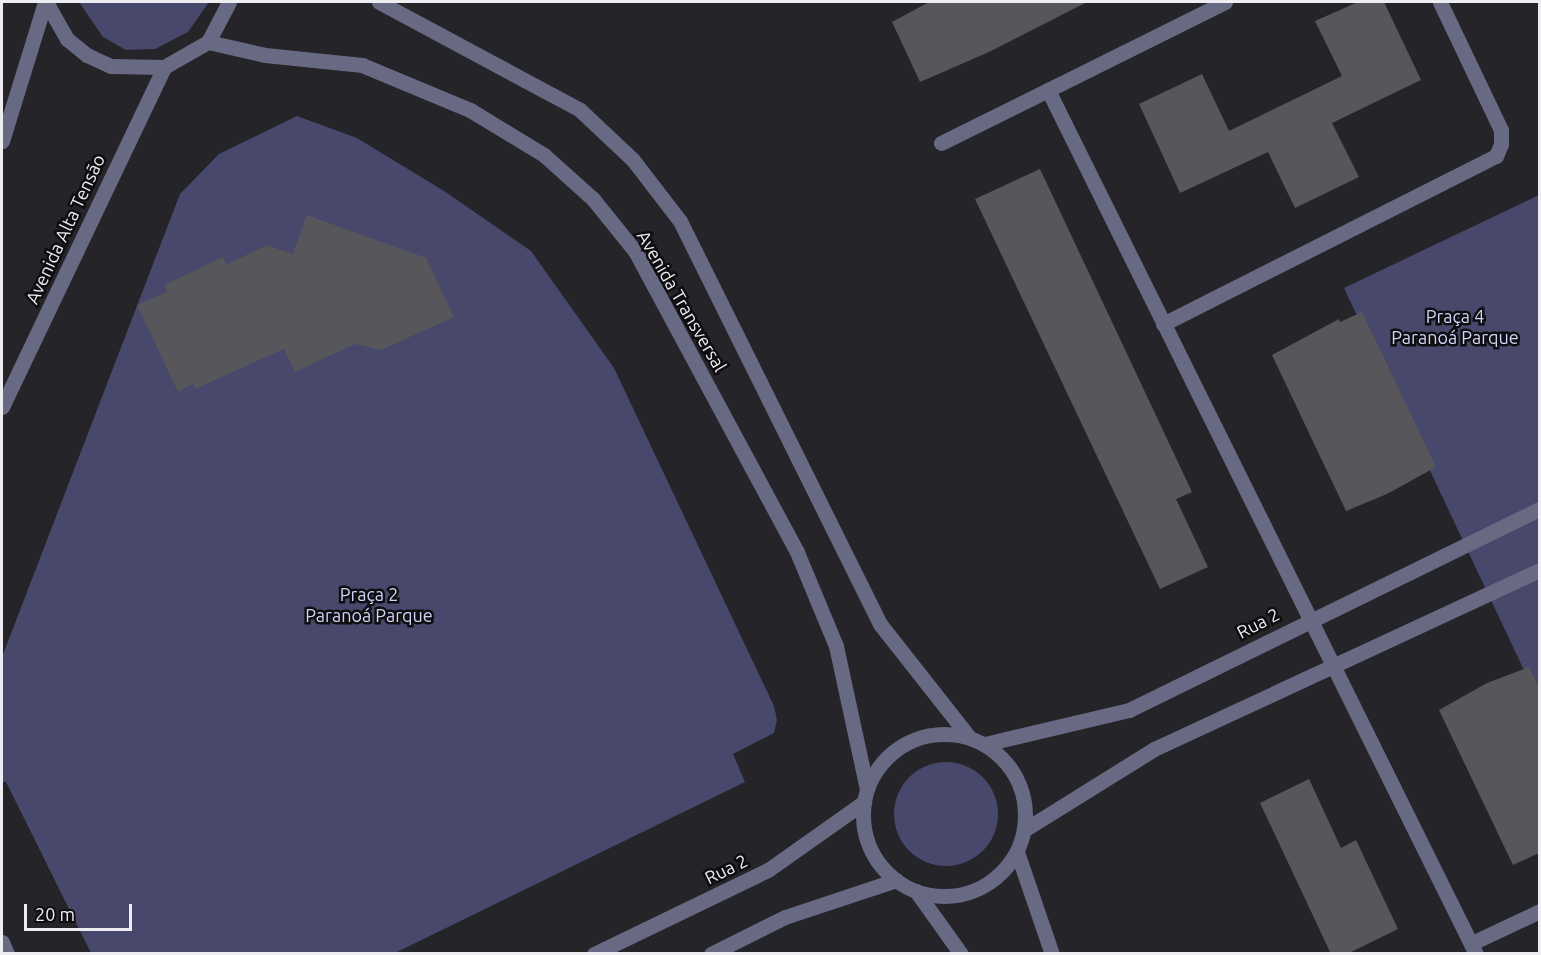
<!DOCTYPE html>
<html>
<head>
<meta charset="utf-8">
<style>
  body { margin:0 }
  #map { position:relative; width:1541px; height:955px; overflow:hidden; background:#242429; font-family:Ubuntu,sans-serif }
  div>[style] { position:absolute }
  .green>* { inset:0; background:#47486b }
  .round { border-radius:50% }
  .building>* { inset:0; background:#56565b }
  .minor>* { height:15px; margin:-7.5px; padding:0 7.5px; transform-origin:7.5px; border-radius:7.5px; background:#686983 }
  .minor>.ring { margin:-7.5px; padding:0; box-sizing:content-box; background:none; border:15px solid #686983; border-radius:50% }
  .tertiary>* { height:15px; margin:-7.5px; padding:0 7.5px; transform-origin:7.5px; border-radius:7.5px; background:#686983 }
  span { translate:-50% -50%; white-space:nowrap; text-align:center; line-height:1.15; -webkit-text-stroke:5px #0e0e10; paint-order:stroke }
  .street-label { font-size:18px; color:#eeeef2 }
  .park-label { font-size:18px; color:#d1d3f7 }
  .frame { position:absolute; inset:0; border:3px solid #eeeef2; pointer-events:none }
  .scale { position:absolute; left:24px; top:904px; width:108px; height:27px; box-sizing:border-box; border:3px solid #eeeef2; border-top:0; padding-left:8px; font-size:18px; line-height:21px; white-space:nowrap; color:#eeeef2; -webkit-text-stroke:4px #0e0e10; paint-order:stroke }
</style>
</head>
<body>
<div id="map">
  <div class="green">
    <div style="clip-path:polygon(79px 2px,209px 2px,188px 32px,155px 49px,126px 50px,103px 37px)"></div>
    <div style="clip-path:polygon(297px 116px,357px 138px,444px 191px,531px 251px,614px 368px,774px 706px,777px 720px,774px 733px,733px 754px,745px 782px,395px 953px,91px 953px,6px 782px,2px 782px,2px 657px,180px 194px,219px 154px)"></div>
    <div style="clip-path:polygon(1539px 195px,1539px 702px,1344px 288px)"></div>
    <div class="round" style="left:894px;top:762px;width:104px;height:104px"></div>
  </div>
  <div class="building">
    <div style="clip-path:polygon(929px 2px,1087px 2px,989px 52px,920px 82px,892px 22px)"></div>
    <div style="clip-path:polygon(1358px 2px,1384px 2px,1421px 80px,1332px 123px,1359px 177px,1295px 208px,1268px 152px,1180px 193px,1139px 104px,1202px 74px,1229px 131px,1342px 76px,1315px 21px)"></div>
    <div style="clip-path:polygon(1040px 169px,1192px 492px,1176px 499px,1208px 567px,1160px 589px,975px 199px)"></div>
    <div style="clip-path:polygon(307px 215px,426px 258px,454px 317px,381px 350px,355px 344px,295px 372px,284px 349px,195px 389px,193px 384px,178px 392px,137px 305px,167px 292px,164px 285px,223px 257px,226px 265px,267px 245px,293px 254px)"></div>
    <div style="clip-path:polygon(1362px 312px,1436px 467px,1387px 494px,1346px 511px,1272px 355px,1339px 319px,1340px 322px)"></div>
    <div style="clip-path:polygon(1529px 667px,1539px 688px,1539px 853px,1513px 865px,1439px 710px,1487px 683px)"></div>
    <div style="clip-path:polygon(1309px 779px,1341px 848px,1356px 840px,1398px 929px,1347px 954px,1331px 954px,1260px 803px)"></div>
  </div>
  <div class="minor">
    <div style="left:379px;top:2px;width:228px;rotate:28.2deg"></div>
    <div style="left:580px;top:110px;width:73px;rotate:43.3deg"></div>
    <div style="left:633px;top:160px;width:77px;rotate:52.4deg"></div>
    <div style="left:680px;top:221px;width:450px;rotate:63.6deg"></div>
    <div style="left:880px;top:624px;width:144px;rotate:51.8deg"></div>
    <div style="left:208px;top:42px;width:58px;rotate:12.8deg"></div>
    <div style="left:265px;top:55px;width:98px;rotate:5.9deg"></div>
    <div style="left:362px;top:65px;width:117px;rotate:22.6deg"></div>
    <div style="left:470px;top:110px;width:87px;rotate:31.3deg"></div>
    <div style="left:544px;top:155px;width:66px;rotate:41.9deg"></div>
    <div style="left:593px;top:199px;width:67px;rotate:51.1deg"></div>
    <div style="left:635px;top:251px;width:342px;rotate:61.7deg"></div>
    <div style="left:797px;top:552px;width:102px;rotate:67.5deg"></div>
    <div style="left:836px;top:646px;width:146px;rotate:77.8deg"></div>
    <div style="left:1048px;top:90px;width:964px;rotate:63.65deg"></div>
    <div style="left:941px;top:143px;width:317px;rotate:-26.4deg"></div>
    <div style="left:1163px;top:324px;width:373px;rotate:-26.8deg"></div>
    <div style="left:1496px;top:156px;width:13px;rotate:-67deg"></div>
    <div style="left:1501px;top:144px;width:14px;rotate:-90deg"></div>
    <div style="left:1501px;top:130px;width:142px;rotate:-115.5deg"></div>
    <div class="ring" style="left:863px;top:734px;width:147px;height:147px"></div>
    <div style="left:985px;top:744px;width:148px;rotate:-13.3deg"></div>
    <div style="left:1129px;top:710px;width:458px;rotate:-26.1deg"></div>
    <div style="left:1024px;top:830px;width:153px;rotate:-31.9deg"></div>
    <div style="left:1154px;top:749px;width:425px;rotate:-24.9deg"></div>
    <div style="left:1017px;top:852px;width:108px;rotate:71.1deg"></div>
    <div style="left:916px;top:891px;width:77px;rotate:54.5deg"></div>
    <div style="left:2px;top:942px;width:13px;rotate:67deg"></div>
    <div style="left:1472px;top:943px;width:75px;rotate:-25.2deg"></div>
    <div style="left:594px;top:954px;width:193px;rotate:-25.8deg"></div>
    <div style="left:768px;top:870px;width:118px;rotate:-35.3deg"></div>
    <div style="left:711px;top:954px;width:83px;rotate:-26.6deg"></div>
    <div style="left:785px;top:917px;width:117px;rotate:-18.4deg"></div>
  </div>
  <div class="tertiary">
    <div style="left:46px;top:2px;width:43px;rotate:60.4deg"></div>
    <div style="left:67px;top:39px;width:26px;rotate:39deg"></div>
    <div style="left:87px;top:55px;width:26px;rotate:25deg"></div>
    <div style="left:111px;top:66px;width:53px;rotate:1.1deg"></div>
    <div style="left:164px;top:67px;width:51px;rotate:-29.6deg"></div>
    <div style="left:208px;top:42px;width:45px;rotate:-62.3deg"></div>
    <div style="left:2px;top:141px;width:145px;rotate:-72.8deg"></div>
    <div style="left:2px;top:407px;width:377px;rotate:-64.5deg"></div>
  </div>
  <div class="street-label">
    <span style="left:65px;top:229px;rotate:-65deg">Avenida Alta Tensão</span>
    <span style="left:682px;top:301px;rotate:60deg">Avenida Transversal</span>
    <span style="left:1258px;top:623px;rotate:-27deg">Rua 2</span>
    <span style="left:726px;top:869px;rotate:-26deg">Rua 2</span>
  </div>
  <div class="park-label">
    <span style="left:1455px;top:327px">Praça 4<br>Paranoá Parque</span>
    <span style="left:369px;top:605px">Praça 2<br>Paranoá Parque</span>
  </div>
  <div class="frame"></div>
  <div class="scale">20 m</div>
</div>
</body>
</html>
